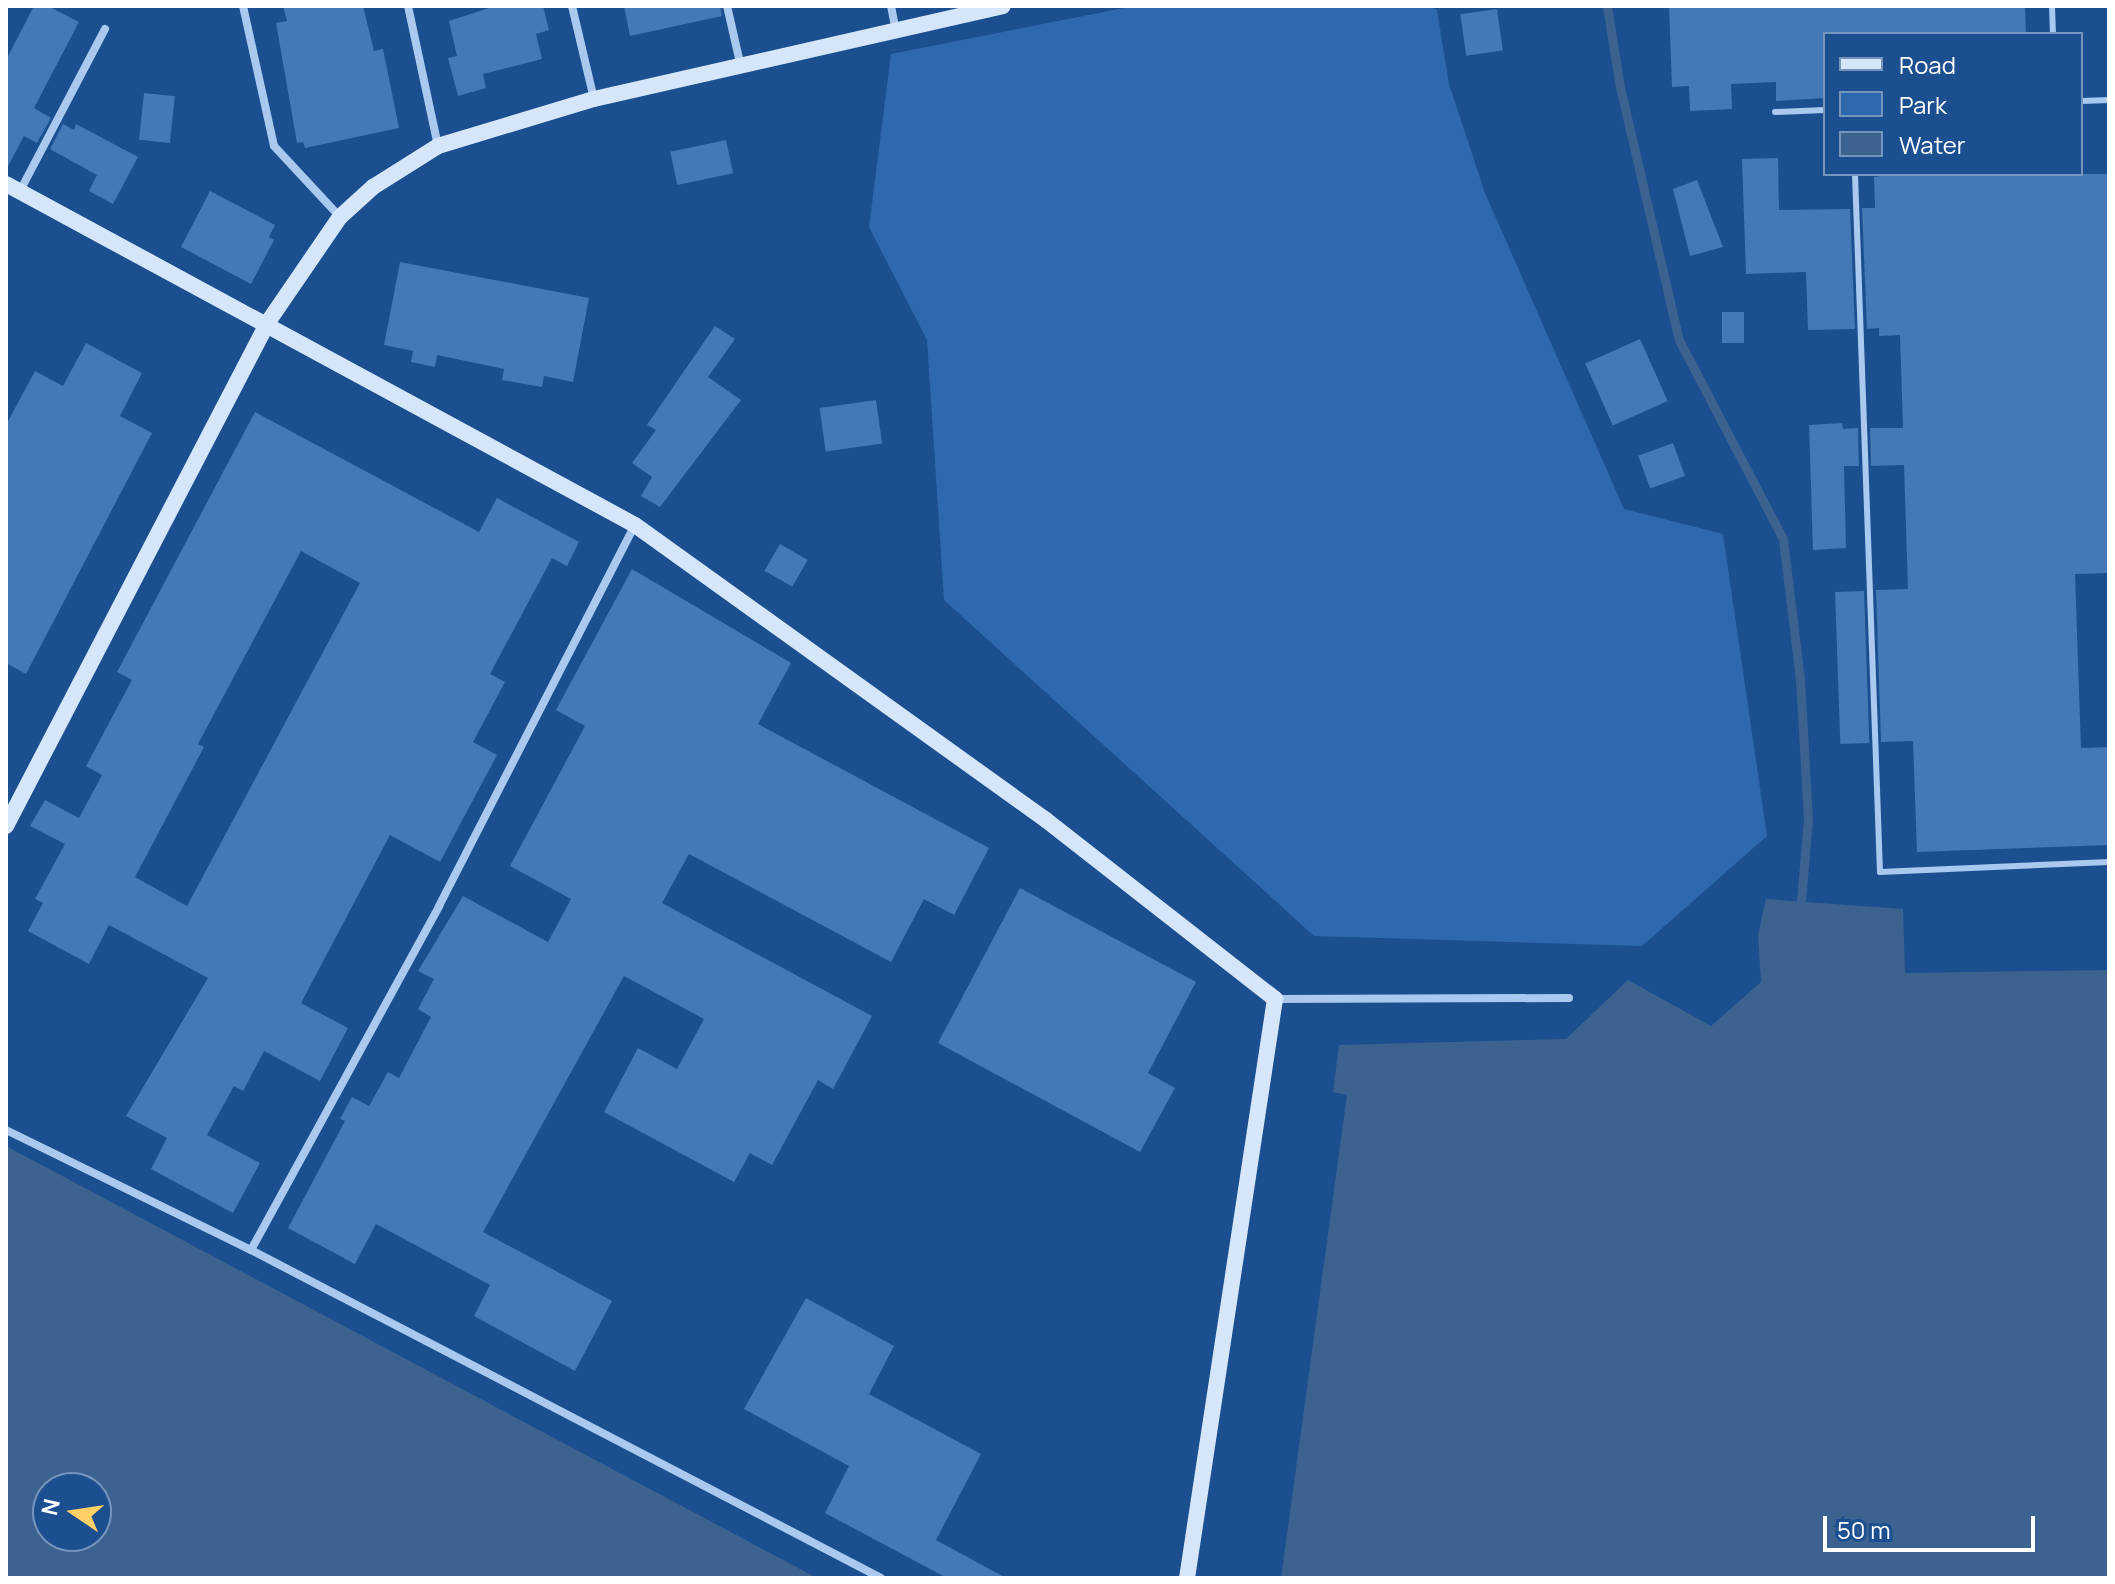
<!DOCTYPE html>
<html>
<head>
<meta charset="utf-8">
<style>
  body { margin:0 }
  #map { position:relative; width:2115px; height:1584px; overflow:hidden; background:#1b4f8f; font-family:Manrope,sans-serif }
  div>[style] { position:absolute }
  .green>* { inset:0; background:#2e69ad }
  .water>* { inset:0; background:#3c6290 }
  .stream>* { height:9px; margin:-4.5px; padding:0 4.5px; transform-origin:4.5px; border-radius:4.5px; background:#3c6290 }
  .building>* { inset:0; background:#4478b7; transform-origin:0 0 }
  .lane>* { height:6px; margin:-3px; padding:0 3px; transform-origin:3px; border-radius:3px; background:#a9c9ee }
  .street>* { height:8px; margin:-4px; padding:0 4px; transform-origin:4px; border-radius:4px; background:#a9c9ee }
  .secondary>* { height:16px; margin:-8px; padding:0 8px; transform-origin:8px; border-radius:8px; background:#d6e6fa }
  span { translate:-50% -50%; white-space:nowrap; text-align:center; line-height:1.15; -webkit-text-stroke:7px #1b4f8f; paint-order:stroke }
  .frame { position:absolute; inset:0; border:8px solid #fff; pointer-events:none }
  .legend { position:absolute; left:1823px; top:32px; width:260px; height:144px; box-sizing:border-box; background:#1b4f8f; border:2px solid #7695bc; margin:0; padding:10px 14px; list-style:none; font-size:24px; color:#fff }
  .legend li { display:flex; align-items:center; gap:16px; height:40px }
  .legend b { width:40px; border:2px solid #7695bc }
  .north { position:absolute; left:32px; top:1472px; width:80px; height:80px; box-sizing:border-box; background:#1b4f8f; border:2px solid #7695bc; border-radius:50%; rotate:283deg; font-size:22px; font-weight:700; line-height:32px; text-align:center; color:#fff }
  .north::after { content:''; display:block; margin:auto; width:28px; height:36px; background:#ffd166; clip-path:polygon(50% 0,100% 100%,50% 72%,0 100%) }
  .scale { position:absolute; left:1823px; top:1516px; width:212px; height:36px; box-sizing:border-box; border:4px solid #fff; border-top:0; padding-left:10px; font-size:24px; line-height:28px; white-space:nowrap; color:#fff; -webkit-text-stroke:6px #1b4f8f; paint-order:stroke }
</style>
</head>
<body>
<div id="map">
  <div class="green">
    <div style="clip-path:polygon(1134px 6px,1428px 6px,1437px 10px,1449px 84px,1485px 193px,1624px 509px,1723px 534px,1767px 836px,1642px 946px,1314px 936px,944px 600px,927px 340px,869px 227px,891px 54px)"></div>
  </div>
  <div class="water">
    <div style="clip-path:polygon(1766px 899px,1903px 909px,1905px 973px,2109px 970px,2109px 1578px,1281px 1578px,1347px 1095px,1333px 1092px,1339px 1045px,1566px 1039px,1628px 980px,1711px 1026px,1761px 982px,1758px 935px)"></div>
    <div style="clip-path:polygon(evenodd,6px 1146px,817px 1578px,6px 1578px,6px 1146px,48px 1488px,96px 1488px,96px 1536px,48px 1536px,48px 1488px)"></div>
  </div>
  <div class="stream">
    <div style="left:1607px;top:6px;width:82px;rotate:80.9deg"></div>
    <div style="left:1620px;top:87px;width:260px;rotate:76.9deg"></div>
    <div style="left:1679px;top:340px;width:225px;rotate:62.4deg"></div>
    <div style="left:1783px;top:539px;width:142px;rotate:83.1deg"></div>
    <div style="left:1800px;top:680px;width:139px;rotate:86.7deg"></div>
    <div style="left:1808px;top:819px;width:93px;rotate:94.9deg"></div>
  </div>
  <div class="building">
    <div style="clip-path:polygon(34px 6px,48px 6px,79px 22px,34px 108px,51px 118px,37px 143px,24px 136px,6px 170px,6px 60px)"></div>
    <div style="clip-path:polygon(283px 6px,363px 6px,374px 51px,383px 49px,399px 128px,305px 148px,303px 142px,297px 143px,276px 23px,287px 21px)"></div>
    <div style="clip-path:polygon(495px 6px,543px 6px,549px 30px,536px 34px,542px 59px,483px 74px,486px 88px,458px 96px,448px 58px,457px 56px,449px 21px)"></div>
    <div style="clip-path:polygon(624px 6px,720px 6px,722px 16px,630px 36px)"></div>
    <div style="clip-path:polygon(1669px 6px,2025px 6px,2026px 34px,1825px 34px,1825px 98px,1776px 101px,1776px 82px,1731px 84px,1732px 109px,1690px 111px,1689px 86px,1672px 87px)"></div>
    <div style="left:1497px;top:9px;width:42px;height:37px;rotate:82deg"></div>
    <div style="left:144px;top:93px;width:31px;height:47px;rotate:6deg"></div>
    <div style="clip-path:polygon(63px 124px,74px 130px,76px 124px,138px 157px,113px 204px,89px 191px,97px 175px,50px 149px)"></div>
    <div style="left:726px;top:140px;width:34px;height:57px;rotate:78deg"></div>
    <div style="clip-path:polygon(1778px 158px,1779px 210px,1850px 209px,1855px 329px,1808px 330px,1806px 272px,1746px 274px,1742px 159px)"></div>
    <div style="clip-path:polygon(1894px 174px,2109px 174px,2109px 573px,2075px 574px,2081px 748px,2109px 747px,2109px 845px,1917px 852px,1913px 741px,1881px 742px,1876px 590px,1908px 589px,1904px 465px,1871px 466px,1870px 428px,1903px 428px,1900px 335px,1879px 336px,1879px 328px,1867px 329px,1862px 208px,1875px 208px,1874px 177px)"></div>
    <div style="clip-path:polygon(1697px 180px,1723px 247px,1690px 256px,1673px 189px)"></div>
    <div style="clip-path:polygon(210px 191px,275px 225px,269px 237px,274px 240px,251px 284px,181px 247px)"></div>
    <div style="clip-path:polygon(400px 262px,589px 298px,573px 382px,544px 376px,542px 387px,502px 380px,504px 369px,437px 355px,435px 367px,411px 362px,413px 351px,384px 345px)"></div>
    <div style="left:1722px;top:312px;width:22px;height:31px"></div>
    <div style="clip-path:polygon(715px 326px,735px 339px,708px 377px,741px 400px,660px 507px,641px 496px,652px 477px,632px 463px,656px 430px,647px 425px)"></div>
    <div style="left:1640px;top:339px;width:68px;height:60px;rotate:66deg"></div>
    <div style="clip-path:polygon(86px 343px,142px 373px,120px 416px,152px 433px,26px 674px,6px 663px,6px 425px,35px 371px,63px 386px)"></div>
    <div style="left:876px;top:400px;width:44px;height:57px;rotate:82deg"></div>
    <div style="clip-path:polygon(evenodd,255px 412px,479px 532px,497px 498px,579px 542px,567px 566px,552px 558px,490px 674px,505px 682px,473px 742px,497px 755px,440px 862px,390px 835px,301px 1003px,348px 1028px,320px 1081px,264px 1051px,243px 1091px,234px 1086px,207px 1135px,260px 1163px,233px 1213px,151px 1169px,167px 1138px,126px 1116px,208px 978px,109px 925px,89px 964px,28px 931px,43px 903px,35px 899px,65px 844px,30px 826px,45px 800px,79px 818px,102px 775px,86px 766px,132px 680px,117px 672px,255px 412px,301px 551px,360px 583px,187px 906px,135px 877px,204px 747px,198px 744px,301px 551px)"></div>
    <div style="clip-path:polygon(1842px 423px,1843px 429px,1858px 428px,1859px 466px,1844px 466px,1846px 548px,1813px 550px,1809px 425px)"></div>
    <div style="left:1673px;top:443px;width:35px;height:37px;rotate:70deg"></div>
    <div style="left:780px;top:544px;width:32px;height:31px;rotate:30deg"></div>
    <div style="clip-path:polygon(632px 569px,791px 663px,758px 724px,989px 848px,954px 915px,924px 899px,891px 962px,689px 854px,662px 903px,872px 1016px,833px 1089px,818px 1080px,772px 1165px,750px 1153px,734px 1182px,604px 1112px,638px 1048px,677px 1069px,704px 1019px,624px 976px,483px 1232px,612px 1301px,575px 1371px,474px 1316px,490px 1285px,376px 1224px,355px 1264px,288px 1228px,345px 1121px,340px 1119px,352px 1097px,369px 1106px,388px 1072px,399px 1078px,431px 1017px,418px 1009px,434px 979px,418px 971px,463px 896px,548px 942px,571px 899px,510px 866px,585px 726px,556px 710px)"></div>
    <div style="left:1864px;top:591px;width:152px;height:29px;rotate:88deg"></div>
    <div style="clip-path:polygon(1020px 888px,1196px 982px,1148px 1073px,1175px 1088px,1140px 1152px,938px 1043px)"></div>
    <div style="clip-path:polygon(806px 1298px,894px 1346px,869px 1394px,981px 1454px,936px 1540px,1006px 1578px,947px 1578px,825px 1513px,849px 1466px,744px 1409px)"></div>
  </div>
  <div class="lane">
    <div style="left:2052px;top:6px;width:28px;rotate:88deg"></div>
    <div style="left:2081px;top:101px;width:28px;rotate:-2deg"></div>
    <div style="left:1775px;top:112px;width:50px;rotate:-2.3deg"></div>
    <div style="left:1855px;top:174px;width:698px;rotate:87.95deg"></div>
    <div style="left:1880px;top:872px;width:229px;rotate:-2.5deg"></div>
  </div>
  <div class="street">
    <div style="left:243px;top:6px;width:143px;rotate:77.5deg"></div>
    <div style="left:274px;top:146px;width:97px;rotate:47.1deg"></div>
    <div style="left:408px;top:6px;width:143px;rotate:77.9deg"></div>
    <div style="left:572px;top:6px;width:96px;rotate:76.7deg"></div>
    <div style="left:727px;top:6px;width:63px;rotate:77.1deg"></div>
    <div style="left:891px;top:6px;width:26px;rotate:79deg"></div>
    <div style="left:20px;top:191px;width:183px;rotate:-62.3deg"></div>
    <div style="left:1275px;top:999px;width:294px;rotate:-0.2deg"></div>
    <div style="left:6px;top:1130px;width:273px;rotate:26.1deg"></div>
    <div style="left:251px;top:1250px;width:710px;rotate:27.5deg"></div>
    <div style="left:251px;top:1250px;width:392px;rotate:-61.3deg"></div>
    <div style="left:439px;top:906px;width:428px;rotate:-62.8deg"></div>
  </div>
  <div class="secondary">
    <div style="left:6px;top:184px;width:715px;rotate:28.46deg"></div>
    <div style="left:635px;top:525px;width:506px;rotate:35.67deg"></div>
    <div style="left:1046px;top:820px;width:291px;rotate:38deg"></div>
    <div style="left:1275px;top:999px;width:586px;rotate:98.64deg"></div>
    <div style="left:6px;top:826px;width:568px;rotate:-62.53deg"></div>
    <div style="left:268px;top:322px;width:127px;rotate:-55.6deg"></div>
    <div style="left:340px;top:217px;width:45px;rotate:-42.3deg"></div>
    <div style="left:373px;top:187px;width:77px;rotate:-32.2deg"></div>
    <div style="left:438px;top:146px;width:163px;rotate:-16.8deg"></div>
    <div style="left:594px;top:99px;width:419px;rotate:-12.8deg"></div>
  </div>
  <div class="frame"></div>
  <ul class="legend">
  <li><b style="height:10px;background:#d6e6fa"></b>Road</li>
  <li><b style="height:22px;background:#2e69ad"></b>Park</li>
  <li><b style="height:22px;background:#3c6290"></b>Water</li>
  </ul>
  <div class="north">N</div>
  <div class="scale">50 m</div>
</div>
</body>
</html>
